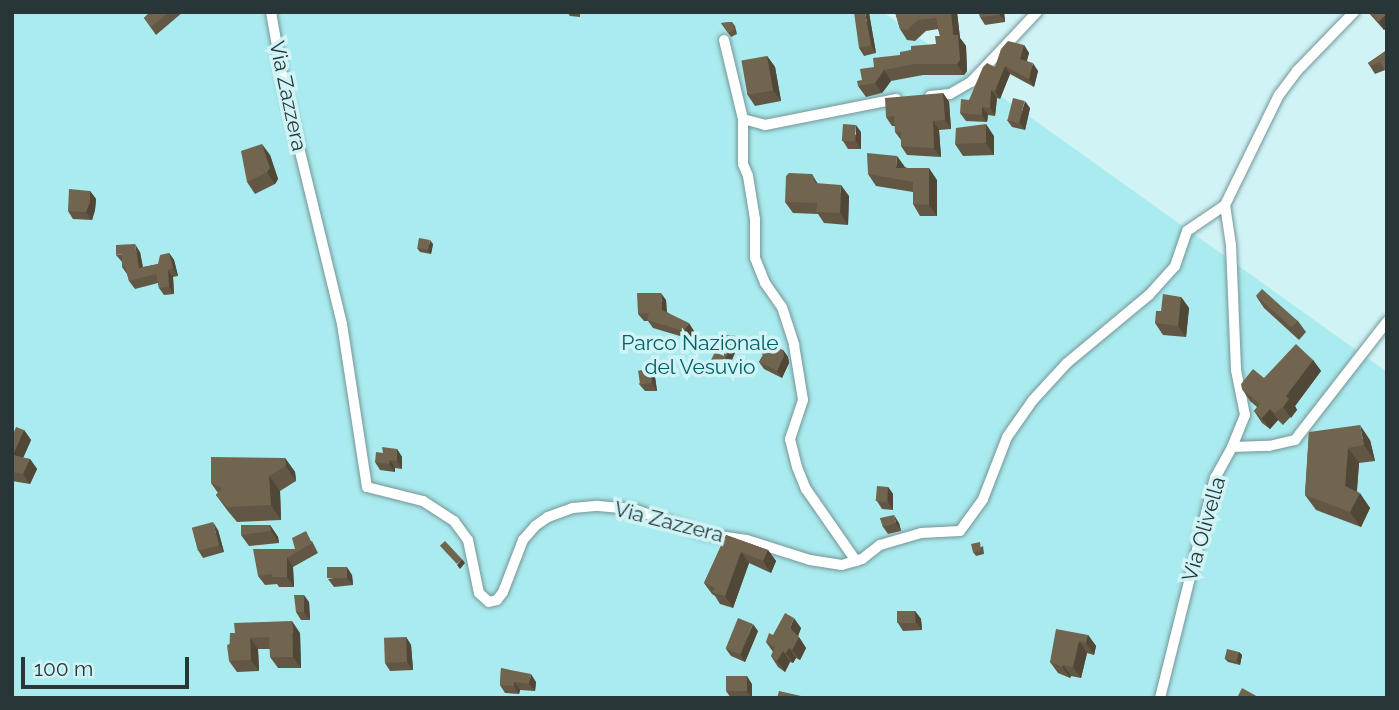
<!DOCTYPE html>
<html>
<head>
<meta charset="utf-8">
<style>
  body { margin:0 }
  #map { position:relative; width:1399px; height:710px; overflow:hidden; background:#d0f3f6; font-family:Raleway,sans-serif }
  div>[style] { position:absolute }
  .green>* { inset:0; background:#aaebef }
  .roads { filter:drop-shadow(0 0 2px #749597) drop-shadow(0 0 2px #749597) }
  .minor>* { height:10px; margin:-5px; padding:0 5px; transform-origin:5px; border-radius:5px; background:#fff }
  .wall>* { inset:0; background:#625744 }
  .shaded-wall>* { inset:0; background:#504737 }
  .building>* { inset:0; background:#72654f; transform-origin:0 0 }
  span { translate:-50% -50%; white-space:nowrap; text-align:center; line-height:1.15; -webkit-text-stroke:7px #d0f3f6; paint-order:stroke }
  .street-label { font-size:21px; color:#283637 }
  .park-label { font-size:21px; color:#006166 }
  .frame { position:absolute; inset:0; border:14px solid #283637; pointer-events:none }
  .scale { position:absolute; left:21px; top:657px; width:168px; height:32px; box-sizing:border-box; border:4px solid #283637; border-top:0; padding-left:9px; font-size:21px; line-height:24px; white-space:nowrap; color:#283637; -webkit-text-stroke:5px #d0f3f6; paint-order:stroke }
</style>
</head>
<body>
<div id="map">
  <div class="green">
    <div style="clip-path:polygon(12px 12px,883px 12px,1387px 372px,1387px 698px,12px 698px)"></div>
  </div>
  <div class="roads">
    <div class="minor">
      <div style="left:271px;top:12px;width:75px;rotate:80deg"></div>
      <div style="left:284px;top:86px;width:245px;rotate:76.3deg"></div>
      <div style="left:342px;top:324px;width:165px;rotate:81.3deg"></div>
      <div style="left:367px;top:487px;width:58px;rotate:14deg"></div>
      <div style="left:423px;top:501px;width:37px;rotate:33deg"></div>
      <div style="left:454px;top:521px;width:24px;rotate:54deg"></div>
      <div style="left:468px;top:540px;width:54px;rotate:78.3deg"></div>
      <div style="left:479px;top:593px;width:13px;rotate:42deg"></div>
      <div style="left:489px;top:602px;width:8px;rotate:-14deg"></div>
      <div style="left:497px;top:600px;width:10px;rotate:-53deg"></div>
      <div style="left:503px;top:592px;width:56px;rotate:-69deg"></div>
      <div style="left:523px;top:540px;width:18px;rotate:-49deg"></div>
      <div style="left:535px;top:526px;width:16px;rotate:-35deg"></div>
      <div style="left:548px;top:517px;width:27px;rotate:-20deg"></div>
      <div style="left:573px;top:508px;width:25px;rotate:-5deg"></div>
      <div style="left:598px;top:506px;width:35px;rotate:5deg"></div>
      <div style="left:633px;top:509px;width:76px;rotate:19.1deg"></div>
      <div style="left:705px;top:534px;width:42px;rotate:8.1deg"></div>
      <div style="left:747px;top:540px;width:66px;rotate:17.6deg"></div>
      <div style="left:810px;top:560px;width:32px;rotate:9deg"></div>
      <div style="left:842px;top:565px;width:21px;rotate:-17deg"></div>
      <div style="left:862px;top:559px;width:23px;rotate:-38deg"></div>
      <div style="left:880px;top:545px;width:43px;rotate:-16.3deg"></div>
      <div style="left:921px;top:533px;width:39px;rotate:-3deg"></div>
      <div style="left:960px;top:531px;width:39px;rotate:-54deg"></div>
      <div style="left:983px;top:499px;width:66px;rotate:-68.8deg"></div>
      <div style="left:1007px;top:437px;width:45px;rotate:-54.9deg"></div>
      <div style="left:1033px;top:400px;width:50px;rotate:-47.4deg"></div>
      <div style="left:1067px;top:363px;width:107px;rotate:-39.7deg"></div>
      <div style="left:1149px;top:295px;width:39px;rotate:-48deg"></div>
      <div style="left:1175px;top:266px;width:37px;rotate:-71deg"></div>
      <div style="left:1187px;top:231px;width:46px;rotate:-34.4deg"></div>
      <div style="left:724px;top:40px;width:81px;rotate:76.5deg"></div>
      <div style="left:743px;top:119px;width:45px;rotate:90deg"></div>
      <div style="left:743px;top:164px;width:13px;rotate:67deg"></div>
      <div style="left:748px;top:176px;width:44px;rotate:80.8deg"></div>
      <div style="left:755px;top:219px;width:39px;rotate:90deg"></div>
      <div style="left:755px;top:258px;width:27px;rotate:68deg"></div>
      <div style="left:765px;top:283px;width:29px;rotate:55deg"></div>
      <div style="left:782px;top:307px;width:40px;rotate:72deg"></div>
      <div style="left:794px;top:345px;width:56px;rotate:80.7deg"></div>
      <div style="left:803px;top:400px;width:41px;rotate:108.4deg"></div>
      <div style="left:790px;top:439px;width:29px;rotate:76deg"></div>
      <div style="left:797px;top:467px;width:24px;rotate:68deg"></div>
      <div style="left:806px;top:489px;width:88px;rotate:55.2deg"></div>
      <div style="left:930px;top:96px;width:20px;rotate:-6deg"></div>
      <div style="left:950px;top:94px;width:24px;rotate:-30deg"></div>
      <div style="left:971px;top:82px;width:96px;rotate:-46.7deg"></div>
      <div style="left:743px;top:119px;width:23px;rotate:15deg"></div>
      <div style="left:765px;top:125px;width:134px;rotate:-11.2deg"></div>
      <div style="left:1225px;top:205px;width:40px;rotate:81.5deg"></div>
      <div style="left:1231px;top:245px;width:125px;rotate:87.7deg"></div>
      <div style="left:1236px;top:370px;width:46px;rotate:78.7deg"></div>
      <div style="left:1245px;top:415px;width:35px;rotate:112deg"></div>
      <div style="left:1225px;top:205px;width:123px;rotate:-63.9deg"></div>
      <div style="left:1279px;top:95px;width:30px;rotate:-53deg"></div>
      <div style="left:1297px;top:71px;width:82px;rotate:-46deg"></div>
      <div style="left:1160px;top:698px;width:227px;rotate:-76deg"></div>
      <div style="left:1215px;top:478px;width:35px;rotate:-61deg"></div>
      <div style="left:1232px;top:447px;width:37px;rotate:-2deg"></div>
      <div style="left:1269px;top:446px;width:27px;rotate:-13deg"></div>
      <div style="left:1295px;top:440px;width:150px;rotate:-52.1deg"></div>
    </div>
  </div>
  <div class="wall">
    <div style="clip-path:polygon(150px 12px,183px 12px,156px 35px,144px 18px)"></div>
    <div style="clip-path:polygon(567px 12px,580px 12px,580px 17px,570px 16px)"></div>
    <div style="clip-path:polygon(895px 12px,957px 12px,960px 38px,966px 46px,967px 71px,964px 75px,923px 75px,891px 81px,882px 93px,866px 97px,858px 86px,874px 67px,911px 50px,936px 44px,940px 36px,938px 29px,926px 31px,915px 41px,907px 40px,900px 29px)"></div>
    <div style="clip-path:polygon(979px 12px,1004px 12px,1005px 22px,985px 25px,980px 17px)"></div>
    <div style="clip-path:polygon(1368px 12px,1385px 12px,1386px 14px,1387px 27px,1384px 30px)"></div>
    <div style="clip-path:polygon(869px 13px,876px 53px,864px 56px,859px 48px)"></div>
    <div style="clip-path:polygon(732px 22px,735px 26px,737px 34px,731px 37px,721px 23px)"></div>
    <div style="clip-path:polygon(1024px 45px,1029px 53px,1027px 61px,1038px 71px,1034px 87px,1010px 74px,1000px 99px,997px 98px,995px 116px,988px 115px,987px 122px,966px 121px,960px 113px,969px 100px,995px 67px)"></div>
    <div style="clip-path:polygon(1387px 50px,1385px 70px,1375px 74px,1368px 63px)"></div>
    <div style="clip-path:polygon(767px 56px,775px 67px,781px 101px,755px 106px,747px 94px)"></div>
    <div style="clip-path:polygon(943px 93px,949px 102px,951px 129px,939px 130px,941px 157px,907px 155px,901px 146px,901px 140px,895px 132px,895px 126px,892px 126px,886px 117px)"></div>
    <div style="clip-path:polygon(1030px 108px,1025px 130px,1012px 127px,1007px 120px)"></div>
    <div style="clip-path:polygon(861px 132px,861px 149px,848px 149px,843px 141px)"></div>
    <div style="clip-path:polygon(994px 136px,994px 155px,963px 156px,955px 144px)"></div>
    <div style="clip-path:polygon(270px 155px,278px 179px,275px 184px,255px 194px,247px 182px)"></div>
    <div style="clip-path:polygon(905px 167px,937px 180px,937px 216px,920px 216px,913px 204px,913px 192px,876px 186px,868px 174px)"></div>
    <div style="clip-path:polygon(812px 174px,818px 184px,849px 196px,848px 225px,824px 223px,818px 214px,793px 213px,785px 202px)"></div>
    <div style="clip-path:polygon(90px 191px,96px 199px,95px 210px,92px 220px,73px 219px,68px 211px)"></div>
    <div style="clip-path:polygon(433px 244px,431px 254px,420px 252px,417px 248px)"></div>
    <div style="clip-path:polygon(140px 252px,143px 267px,158px 264px,169px 253px,174px 260px,178px 276px,173px 277px,174px 294px,164px 295px,159px 288px,158px 283px,135px 289px,129px 281px,127px 274px,122px 267px,122px 262px,116px 255px)"></div>
    <div style="clip-path:polygon(1256px 296px,1298px 321px,1306px 332px,1299px 340px,1264px 308px)"></div>
    <div style="clip-path:polygon(1181px 297px,1189px 308px,1186px 337px,1163px 335px,1155px 323px,1161px 311px)"></div>
    <div style="clip-path:polygon(666px 300px,667px 312px,694px 331px,690px 339px,653px 328px,648px 321px,644px 321px,638px 314px)"></div>
    <div style="clip-path:polygon(724px 335px,741px 342px,740px 351px,736px 350px,727px 372px,716px 366px,711px 360px,724px 356px)"></div>
    <div style="clip-path:polygon(783px 350px,788px 357px,789px 363px,782px 378px,764px 369px,759px 362px,763px 355px,760px 351px)"></div>
    <div style="clip-path:polygon(1313px 360px,1321px 371px,1295px 406px,1297px 410px,1283px 425px,1278px 420px,1270px 429px,1262px 423px,1254px 411px,1257px 407px,1250px 401px,1242px 389px,1264px 378px)"></div>
    <div style="clip-path:polygon(650px 369px,655px 377px,657px 391px,645px 391px,639px 384px)"></div>
    <div style="clip-path:polygon(24px 430px,31px 440px,23px 458px,30px 459px,37px 469px,30px 484px,12px 481px,12px 437px)"></div>
    <div style="clip-path:polygon(1309px 432px,1370px 440px,1375px 461px,1359px 463px,1357px 491px,1370px 508px,1361px 527px,1316px 510px,1305px 495px)"></div>
    <div style="clip-path:polygon(397px 449px,402px 457px,402px 469px,395px 468px,395px 472px,380px 470px,375px 462px)"></div>
    <div style="clip-path:polygon(285px 458px,295px 472px,296px 481px,280px 491px,281px 520px,237px 522px,227px 510px,216px 495px,218px 493px,211px 483px)"></div>
    <div style="clip-path:polygon(888px 487px,893px 494px,893px 510px,882px 509px,877px 501px)"></div>
    <div style="clip-path:polygon(880px 518px,899px 523px,901px 531px,888px 534px,883px 527px)"></div>
    <div style="clip-path:polygon(270px 525px,278px 537px,279px 543px,249px 546px,241px 535px)"></div>
    <div style="clip-path:polygon(218px 530px,224px 552px,203px 558px,198px 550px)"></div>
    <div style="clip-path:polygon(726px 535px,768px 550px,776px 561px,771px 573px,749px 563px,733px 608px,720px 604px,715px 596px,712px 594px,704px 583px)"></div>
    <div style="clip-path:polygon(312px 541px,318px 553px,293px 567px,294px 587px,279px 587px,277px 584px,265px 585px,258px 576px,295px 549px)"></div>
    <div style="clip-path:polygon(983px 546px,984px 554px,976px 556px,973px 552px)"></div>
    <div style="clip-path:polygon(352px 575px,353px 585px,334px 587px,328px 579px)"></div>
    <div style="clip-path:polygon(309px 602px,310px 620px,301px 620px,296px 612px)"></div>
    <div style="clip-path:polygon(915px 611px,921px 619px,922px 630px,903px 631px,898px 623px)"></div>
    <div style="clip-path:polygon(801px 628px,798px 636px,806px 648px,800px 660px,796px 658px,793px 663px,790px 662px,785px 672px,778px 667px,771px 656px,773px 652px,766px 642px,773px 635px)"></div>
    <div style="clip-path:polygon(758px 631px,745px 662px,731px 656px,726px 649px)"></div>
    <div style="clip-path:polygon(230px 633px,300px 633px,301px 668px,278px 668px,270px 657px,270px 649px,258px 649px,259px 671px,237px 672px,229px 661px)"></div>
    <div style="clip-path:polygon(1088px 635px,1096px 646px,1094px 655px,1087px 653px,1081px 678px,1071px 676px,1070px 678px,1058px 673px,1050px 662px)"></div>
    <div style="clip-path:polygon(406px 637px,411px 645px,413px 670px,390px 671px,385px 663px)"></div>
    <div style="clip-path:polygon(1239px 652px,1242px 655px,1240px 665px,1228px 662px,1225px 659px)"></div>
    <div style="clip-path:polygon(501px 668px,536px 682px,535px 691px,520px 690px,519px 694px,505px 693px,500px 685px)"></div>
    <div style="clip-path:polygon(752px 684px,752px 698px,731px 698px,726px 691px)"></div>
  </div>
  <div class="shaded-wall">
    <div style="clip-path:polygon(865px 12px,869px 12px,869px 13px,876px 53px,871px 45px)"></div>
    <div style="clip-path:polygon(951px 12px,957px 12px,960px 38px,966px 46px,967px 71px,964px 75px,957px 64px)"></div>
    <div style="clip-path:polygon(999px 12px,1004px 12px,1005px 22px,1000px 15px)"></div>
    <div style="clip-path:polygon(1386px 14px,1387px 27px,1384px 30px,1379px 22px)"></div>
    <div style="clip-path:polygon(1024px 45px,1029px 53px,1025px 66px,1020px 59px)"></div>
    <div style="clip-path:polygon(767px 56px,775px 67px,781px 101px,773px 90px)"></div>
    <div style="clip-path:polygon(1033px 63px,1038px 71px,1034px 87px,1029px 79px)"></div>
    <div style="clip-path:polygon(1005px 66px,1010px 74px,1000px 99px,995px 91px)"></div>
    <div style="clip-path:polygon(884px 70px,891px 81px,882px 93px,875px 83px)"></div>
    <div style="clip-path:polygon(991px 90px,997px 98px,995px 116px,990px 108px)"></div>
    <div style="clip-path:polygon(943px 93px,949px 102px,951px 129px,945px 120px)"></div>
    <div style="clip-path:polygon(1025px 101px,1030px 108px,1025px 130px,1019px 122px)"></div>
    <div style="clip-path:polygon(982px 107px,988px 115px,987px 122px,982px 115px)"></div>
    <div style="clip-path:polygon(933px 121px,939px 130px,941px 157px,934px 148px)"></div>
    <div style="clip-path:polygon(986px 124px,994px 136px,994px 155px,986px 143px)"></div>
    <div style="clip-path:polygon(856px 125px,861px 132px,861px 149px,856px 141px)"></div>
    <div style="clip-path:polygon(262px 144px,270px 155px,278px 179px,275px 184px,267px 172px)"></div>
    <div style="clip-path:polygon(897px 156px,905px 167px,904px 179px,896px 168px)"></div>
    <div style="clip-path:polygon(929px 168px,937px 180px,937px 216px,929px 205px)"></div>
    <div style="clip-path:polygon(841px 185px,849px 196px,848px 225px,840px 213px)"></div>
    <div style="clip-path:polygon(90px 191px,96px 199px,95px 210px,92px 220px,86px 212px)"></div>
    <div style="clip-path:polygon(430px 240px,433px 244px,431px 254px,428px 251px)"></div>
    <div style="clip-path:polygon(135px 244px,140px 252px,144px 275px,139px 268px)"></div>
    <div style="clip-path:polygon(169px 253px,174px 260px,178px 276px,173px 268px)"></div>
    <div style="clip-path:polygon(168px 270px,173px 277px,174px 294px,169px 287px)"></div>
    <div style="clip-path:polygon(661px 293px,666px 300px,667px 318px,662px 310px)"></div>
    <div style="clip-path:polygon(1181px 297px,1189px 308px,1186px 337px,1178px 326px)"></div>
    <div style="clip-path:polygon(689px 323px,694px 331px,690px 339px,684px 331px)"></div>
    <div style="clip-path:polygon(737px 336px,741px 342px,740px 351px,736px 345px)"></div>
    <div style="clip-path:polygon(732px 344px,736px 350px,727px 372px,722px 366px)"></div>
    <div style="clip-path:polygon(783px 350px,788px 357px,789px 363px,782px 378px,777px 371px)"></div>
    <div style="clip-path:polygon(1313px 360px,1321px 371px,1295px 406px,1297px 410px,1291px 418px,1283px 407px,1286px 396px)"></div>
    <div style="clip-path:polygon(650px 369px,655px 377px,657px 391px,652px 383px)"></div>
    <div style="clip-path:polygon(1270px 409px,1278px 420px,1270px 429px,1262px 418px)"></div>
    <div style="clip-path:polygon(1360px 425px,1370px 440px,1375px 461px,1364px 445px)"></div>
    <div style="clip-path:polygon(24px 430px,31px 440px,20px 465px,13px 455px)"></div>
    <div style="clip-path:polygon(1348px 448px,1359px 463px,1356px 500px,1360px 493px,1370px 508px,1361px 527px,1350px 512px,1345px 486px)"></div>
    <div style="clip-path:polygon(397px 449px,402px 457px,402px 469px,397px 461px)"></div>
    <div style="clip-path:polygon(285px 458px,295px 472px,296px 481px,286px 466px)"></div>
    <div style="clip-path:polygon(30px 459px,37px 469px,30px 484px,23px 474px)"></div>
    <div style="clip-path:polygon(390px 460px,395px 468px,395px 472px,389px 464px)"></div>
    <div style="clip-path:polygon(269px 476px,280px 491px,281px 520px,271px 505px)"></div>
    <div style="clip-path:polygon(888px 487px,893px 494px,893px 510px,888px 502px)"></div>
    <div style="clip-path:polygon(894px 515px,899px 523px,901px 531px,896px 523px)"></div>
    <div style="clip-path:polygon(213px 522px,218px 530px,224px 552px,219px 545px)"></div>
    <div style="clip-path:polygon(270px 525px,278px 537px,279px 543px,271px 531px)"></div>
    <div style="clip-path:polygon(768px 550px,776px 561px,771px 573px,763px 561px)"></div>
    <div style="clip-path:polygon(741px 552px,749px 563px,733px 608px,725px 596px)"></div>
    <div style="clip-path:polygon(287px 558px,293px 567px,294px 587px,287px 577px)"></div>
    <div style="clip-path:polygon(462px 559px,465px 563px,460px 569px,457px 565px)"></div>
    <div style="clip-path:polygon(347px 567px,352px 575px,353px 585px,347px 578px)"></div>
    <div style="clip-path:polygon(304px 595px,309px 602px,310px 620px,304px 612px)"></div>
    <div style="clip-path:polygon(915px 611px,921px 619px,922px 630px,916px 622px)"></div>
    <div style="clip-path:polygon(794px 618px,801px 628px,797px 639px,790px 628px)"></div>
    <div style="clip-path:polygon(292px 621px,300px 633px,301px 668px,293px 657px)"></div>
    <div style="clip-path:polygon(753px 624px,758px 631px,745px 662px,740px 654px)"></div>
    <div style="clip-path:polygon(1088px 635px,1096px 646px,1094px 655px,1086px 643px)"></div>
    <div style="clip-path:polygon(406px 637px,411px 645px,413px 670px,407px 662px)"></div>
    <div style="clip-path:polygon(799px 637px,806px 648px,800px 660px,792px 650px)"></div>
    <div style="clip-path:polygon(250px 638px,258px 649px,259px 671px,251px 660px)"></div>
    <div style="clip-path:polygon(1079px 641px,1087px 653px,1081px 678px,1073px 667px)"></div>
    <div style="clip-path:polygon(789px 648px,796px 658px,793px 663px,786px 653px)"></div>
    <div style="clip-path:polygon(783px 651px,790px 662px,785px 672px,777px 661px)"></div>
    <div style="clip-path:polygon(1239px 652px,1242px 655px,1240px 665px,1237px 661px)"></div>
    <div style="clip-path:polygon(1063px 665px,1071px 676px,1070px 678px,1062px 667px)"></div>
    <div style="clip-path:polygon(531px 674px,536px 682px,535px 691px,529px 684px)"></div>
    <div style="clip-path:polygon(747px 676px,752px 684px,752px 698px,747px 691px)"></div>
    <div style="clip-path:polygon(514px 682px,520px 690px,519px 694px,514px 686px)"></div>
  </div>
  <div class="building">
    <div style="clip-path:polygon(150px 12px,169px 12px,151px 27px,144px 18px)"></div>
    <div style="clip-path:polygon(854px 12px,865px 12px,871px 45px,859px 48px)"></div>
    <div style="clip-path:polygon(895px 12px,951px 12px,953px 35px,958px 35px,960px 60px,957px 64px,915px 64px,884px 70px,875px 83px,858px 86px,857px 81px,862px 80px,860px 69px,874px 67px,873px 58px,900px 55px,900px 52px,911px 50px,911px 46px,936px 44px,935px 36px,940px 36px,936px 18px,918px 20px,907px 30px,900px 29px)"></div>
    <div style="clip-path:polygon(979px 12px,999px 12px,1000px 15px,980px 17px)"></div>
    <div style="clip-path:polygon(1369px 12px,1385px 12px,1386px 14px,1379px 22px)"></div>
    <div style="clip-path:polygon(732px 22px,734px 30px,728px 33px,721px 23px)"></div>
    <div style="clip-path:polygon(1008px 41px,1024px 45px,1020px 59px,1033px 63px,1029px 79px,1005px 66px,995px 91px,991px 90px,990px 108px,982px 107px,982px 115px,960px 113px,961px 99px,969px 100px,983px 67px,987px 63px,995px 67px,1001px 49px)"></div>
    <div style="clip-path:polygon(1387px 50px,1387px 73px,1380px 62px,1370px 66px,1368px 63px)"></div>
    <div style="left:767px;top:56px;width:35px;height:26px;rotate:80deg"></div>
    <div style="clip-path:polygon(943px 93px,945px 120px,933px 121px,934px 148px,901px 146px,901px 132px,895px 132px,894px 116px,886px 117px,885px 98px)"></div>
    <div style="left:1013px;top:98px;width:12px;height:23px;rotate:14deg"></div>
    <div style="left:843px;top:124px;width:13px;height:17px;rotate:4deg"></div>
    <div style="clip-path:polygon(986px 124px,986px 143px,955px 144px,956px 128px)"></div>
    <div style="clip-path:polygon(262px 144px,270px 168px,267px 172px,247px 182px,241px 151px)"></div>
    <div style="clip-path:polygon(867px 153px,897px 156px,896px 168px,929px 168px,929px 205px,913px 204px,913px 182px,868px 174px)"></div>
    <div style="clip-path:polygon(789px 173px,812px 174px,815px 183px,841px 185px,840px 213px,816px 212px,817px 203px,785px 202px,786px 176px)"></div>
    <div style="clip-path:polygon(69px 189px,90px 191px,90px 202px,86px 212px,68px 211px)"></div>
    <div style="left:419px;top:238px;width:11px;height:10px;rotate:10deg"></div>
    <div style="clip-path:polygon(135px 244px,139px 268px,158px 264px,160px 255px,169px 253px,173px 268px,168px 270px,169px 287px,159px 288px,156px 274px,129px 281px,125px 266px,122px 267px,122px 254px,116px 255px,116px 245px)"></div>
    <div style="left:1262px;top:289px;width:48px;height:9px;rotate:42deg"></div>
    <div style="clip-path:polygon(637px 293px,661px 293px,662px 310px,689px 323px,684px 331px,647px 320px,649px 313px,638px 314px)"></div>
    <div style="clip-path:polygon(1163px 294px,1181px 297px,1178px 326px,1155px 323px,1156px 311px,1161px 311px)"></div>
    <div style="clip-path:polygon(724px 335px,737px 336px,736px 345px,732px 344px,722px 366px,711px 360px,715px 352px,724px 356px)"></div>
    <div style="clip-path:polygon(764px 341px,783px 350px,784px 356px,777px 371px,759px 362px,764px 353px,760px 351px)"></div>
    <div style="clip-path:polygon(1296px 344px,1313px 360px,1286px 396px,1289px 399px,1283px 407px,1275px 413px,1270px 409px,1262px 418px,1254px 411px,1260px 404px,1242px 389px,1241px 384px,1253px 369px,1264px 378px)"></div>
    <div style="left:650px;top:369px;width:14px;height:12px;rotate:82deg"></div>
    <div style="clip-path:polygon(1360px 425px,1364px 445px,1348px 448px,1345px 486px,1360px 493px,1350px 512px,1305px 495px,1309px 432px)"></div>
    <div style="clip-path:polygon(16px 427px,24px 430px,13px 455px,30px 459px,23px 474px,12px 472px,12px 437px)"></div>
    <div style="clip-path:polygon(382px 447px,397px 449px,397px 461px,390px 460px,389px 464px,375px 462px,376px 452px,383px 453px)"></div>
    <div style="clip-path:polygon(211px 457px,285px 458px,286px 466px,269px 476px,271px 505px,227px 507px,216px 495px,222px 488px,211px 483px)"></div>
    <div style="left:877px;top:486px;width:11px;height:15px;rotate:5deg"></div>
    <div style="clip-path:polygon(894px 515px,896px 523px,883px 527px,880px 518px)"></div>
    <div style="left:213px;top:522px;width:24px;height:22px;rotate:75deg"></div>
    <div style="clip-path:polygon(241px 525px,270px 525px,271px 531px,241px 535px)"></div>
    <div style="clip-path:polygon(306px 531px,312px 543px,287px 558px,287px 577px,272px 577px,272px 574px,258px 576px,253px 549px,295px 549px,292px 538px)"></div>
    <div style="clip-path:polygon(726px 535px,768px 550px,763px 561px,741px 552px,725px 596px,712px 592px,715px 588px,704px 583px)"></div>
    <div style="left:445px;top:541px;width:25px;height:7px;rotate:47deg"></div>
    <div style="clip-path:polygon(980px 542px,981px 551px,973px 552px,971px 544px)"></div>
    <div style="left:347px;top:567px;width:11px;height:20px;rotate:90deg"></div>
    <div style="clip-path:polygon(294px 595px,304px 595px,304px 612px,296px 612px)"></div>
    <div style="left:897px;top:611px;width:18px;height:12px"></div>
    <div style="clip-path:polygon(785px 613px,794px 618px,790px 628px,799px 637px,792px 650px,789px 648px,786px 653px,783px 651px,777px 661px,771px 656px,775px 647px,766px 642px,769px 633px,773px 635px)"></div>
    <div style="left:738px;top:618px;width:16px;height:33px;rotate:22deg"></div>
    <div style="clip-path:polygon(292px 621px,293px 657px,270px 657px,269px 637px,250px 638px,251px 660px,229px 661px,227px 645px,230px 644px,230px 633px,235px 633px,234px 623px)"></div>
    <div style="clip-path:polygon(1056px 629px,1088px 635px,1086px 643px,1079px 641px,1073px 667px,1063px 665px,1062px 667px,1050px 662px)"></div>
    <div style="left:406px;top:637px;width:25px;height:22px;rotate:88deg"></div>
    <div style="left:1227px;top:649px;width:12px;height:10px;rotate:14deg"></div>
    <div style="clip-path:polygon(501px 668px,531px 674px,529px 684px,514px 682px,514px 686px,500px 685px)"></div>
    <div style="left:726px;top:676px;width:21px;height:15px"></div>
    <div style="clip-path:polygon(1242px 688px,1260px 698px,1237px 698px)"></div>
    <div style="clip-path:polygon(779px 691px,801px 696px,801px 698px,777px 698px)"></div>
  </div>
  <div class="street-label">
    <span style="left:288px;top:96px;rotate:78deg">Via Zazzera</span>
    <span style="left:669px;top:522px;rotate:14deg">Via Zazzera</span>
    <span style="left:1204px;top:529px;rotate:-74deg">Via Olivella</span>
  </div>
  <div class="park-label">
    <span style="left:700px;top:355px">Parco Nazionale<br>del Vesuvio</span>
  </div>
  <div class="frame"></div>
  <div class="scale">100 m</div>
</div>
</body>
</html>
